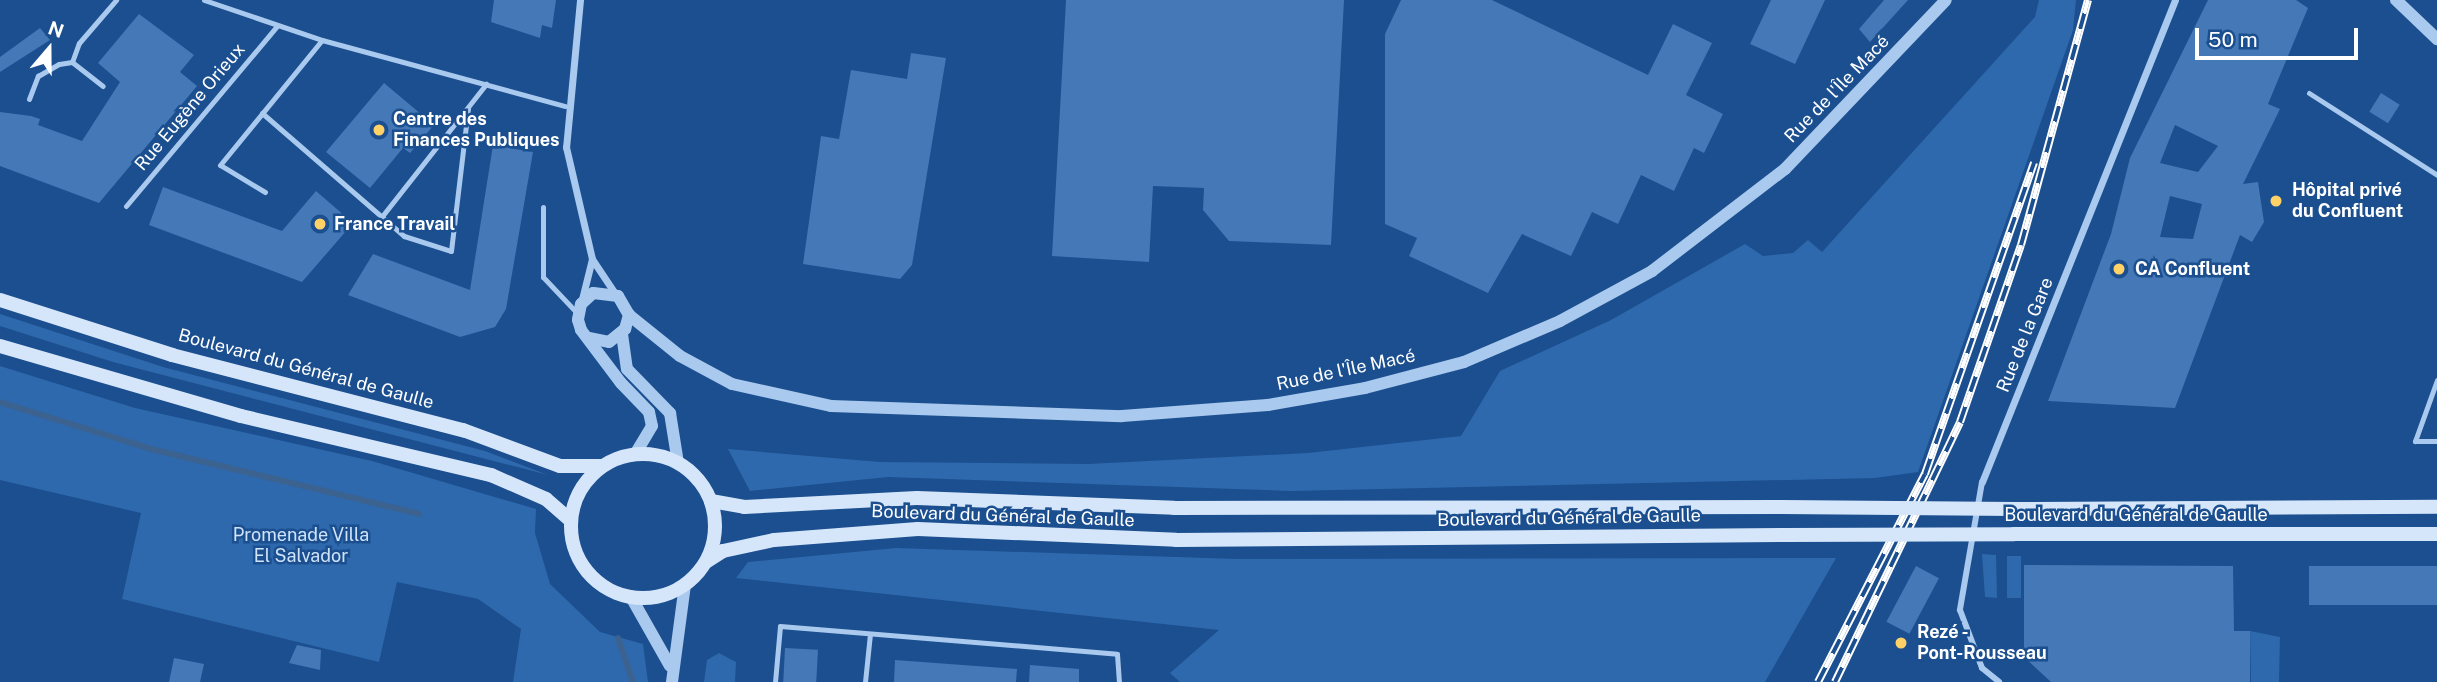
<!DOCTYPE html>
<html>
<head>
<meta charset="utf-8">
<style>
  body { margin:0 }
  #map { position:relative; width:2437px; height:682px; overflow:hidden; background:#1b4f8f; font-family:"Public Sans",sans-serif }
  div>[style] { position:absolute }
  .green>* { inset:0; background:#2e69ad; transform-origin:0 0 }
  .stream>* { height:6px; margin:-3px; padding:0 3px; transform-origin:3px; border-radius:3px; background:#3c6290 }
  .building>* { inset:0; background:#4478b7; transform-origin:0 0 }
  .service>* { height:5px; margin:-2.5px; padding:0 2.5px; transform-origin:2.5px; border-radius:2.5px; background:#a9c9ee }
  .pedestrian>* { height:6px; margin:-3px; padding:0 3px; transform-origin:3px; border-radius:3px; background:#a9c9ee }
  .minor>* { height:7px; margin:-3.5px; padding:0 3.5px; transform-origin:3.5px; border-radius:3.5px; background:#a9c9ee }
  .tertiary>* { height:12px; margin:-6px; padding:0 6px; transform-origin:6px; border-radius:6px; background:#a9c9ee }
  .secondary>* { height:14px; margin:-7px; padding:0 7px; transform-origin:7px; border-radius:7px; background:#d6e6fa }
  .secondary>.ring { margin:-7px; padding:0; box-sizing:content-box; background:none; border:14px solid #d6e6fa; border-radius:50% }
  .rail>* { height:8px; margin-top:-4px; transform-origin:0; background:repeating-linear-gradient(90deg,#1b4f8f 0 16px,#fff 0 32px); box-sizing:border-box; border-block:2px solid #fff }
  .secondary-bridge>* { height:14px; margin:-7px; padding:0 7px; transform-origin:7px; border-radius:7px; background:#d6e6fa }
  .dots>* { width:19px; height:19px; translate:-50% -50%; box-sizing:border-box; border:4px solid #1b4f8f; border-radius:50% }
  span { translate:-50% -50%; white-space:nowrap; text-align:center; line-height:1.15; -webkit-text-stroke:5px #1b4f8f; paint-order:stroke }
  .street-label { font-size:18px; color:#fff }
  .poi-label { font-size:18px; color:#fff; font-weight:700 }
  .left { translate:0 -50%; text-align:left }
  .park-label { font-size:18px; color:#cfe3fa }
  .north { position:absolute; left:14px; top:14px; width:70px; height:70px; -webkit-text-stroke:5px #1b4f8f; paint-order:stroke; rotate:20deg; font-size:19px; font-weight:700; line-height:28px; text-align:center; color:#fff }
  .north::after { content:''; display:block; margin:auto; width:24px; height:32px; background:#fff; clip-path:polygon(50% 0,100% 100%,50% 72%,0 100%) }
  .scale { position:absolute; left:2195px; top:28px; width:163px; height:32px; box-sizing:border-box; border:4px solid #fff; border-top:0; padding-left:9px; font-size:21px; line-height:24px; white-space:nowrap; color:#fff; -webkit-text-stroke:5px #1b4f8f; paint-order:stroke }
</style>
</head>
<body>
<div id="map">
  <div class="green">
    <div style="clip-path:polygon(2039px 0,2076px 0,2073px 30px,1918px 472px,1875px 478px,1291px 491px,888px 477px,750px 491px,728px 449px,880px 462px,1088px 464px,1308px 453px,1461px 436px,1500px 371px,1611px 320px,1745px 244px,1763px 256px,1793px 253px,1808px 240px,1822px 252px,2035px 17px)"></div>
    <div style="clip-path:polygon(0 314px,163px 367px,485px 451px,548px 475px,113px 362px,0 326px)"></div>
    <div style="clip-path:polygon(0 366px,135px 408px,372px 461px,536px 509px,535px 533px,550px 584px,600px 632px,643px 644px,648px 682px,513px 682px,521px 629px,478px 599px,397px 582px,379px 662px,122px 599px,141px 513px,0 480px)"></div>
    <div style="clip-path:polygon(896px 548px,1238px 559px,1836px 558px,1765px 682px,1180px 682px,1170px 673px,1219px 630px,736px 578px,748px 562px)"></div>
    <div style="clip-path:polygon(1982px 554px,1996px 555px,1997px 598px,1985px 597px)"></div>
    <div style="left:2007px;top:556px;width:14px;height:42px"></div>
    <div style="clip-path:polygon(2250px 631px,2280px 637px,2279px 682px,2251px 682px)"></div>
    <div style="clip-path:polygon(719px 653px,736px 662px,735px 682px,704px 682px,707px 660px)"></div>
  </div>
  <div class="stream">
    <div style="left:0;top:402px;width:158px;rotate:17.3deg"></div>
    <div style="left:151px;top:449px;width:276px;rotate:13.6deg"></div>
    <div style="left:618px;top:638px;width:46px;rotate:71.2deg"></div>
  </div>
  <div class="building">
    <div style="clip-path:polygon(494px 0,556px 0,552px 28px,542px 25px,540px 38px,491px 22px)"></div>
    <div style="clip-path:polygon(1066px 0,1344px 0,1331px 245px,1229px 241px,1203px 210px,1204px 188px,1153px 186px,1149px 262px,1052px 256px)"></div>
    <div style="clip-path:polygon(1401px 0,1492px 0,1648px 75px,1673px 24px,1712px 43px,1686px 95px,1723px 114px,1704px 153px,1694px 148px,1674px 191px,1641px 175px,1618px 224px,1592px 212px,1571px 256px,1522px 234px,1488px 293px,1409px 256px,1417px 238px,1385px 224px,1385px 34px)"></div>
    <div style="clip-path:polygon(1771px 0,1825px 0,1795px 64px,1750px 44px)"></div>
    <div style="clip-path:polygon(1884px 0,1908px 0,1870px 42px,1859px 29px)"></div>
    <div style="clip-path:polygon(evenodd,2208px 0,2296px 0,2308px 8px,2268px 104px,2280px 109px,2243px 184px,2258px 182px,2264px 222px,2252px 242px,2240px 235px,2175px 408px,2048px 401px,2111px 234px,2130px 158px,2208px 0,2175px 125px,2218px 146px,2198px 172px,2160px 163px,2175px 125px,2208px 0,2170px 196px,2202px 204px,2193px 239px,2160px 237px,2170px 196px)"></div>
    <div style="clip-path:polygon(139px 14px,194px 55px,180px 72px,197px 86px,99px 203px,0 166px,0 112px,31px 116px,40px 119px,38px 125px,82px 141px,120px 82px,98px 63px)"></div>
    <div style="clip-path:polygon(40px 28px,50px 40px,0 72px,0 57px)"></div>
    <div style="clip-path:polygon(911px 53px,946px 58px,912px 265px,900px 279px,803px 264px,821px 136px,839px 139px,851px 70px,907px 79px)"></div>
    <div style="clip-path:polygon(384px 83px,434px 125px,410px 153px,403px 148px,370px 188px,326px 152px)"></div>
    <div style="left:2381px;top:93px;width:22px;height:22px;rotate:32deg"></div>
    <div style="clip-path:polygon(493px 145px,533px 152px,506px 309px,495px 327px,460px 337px,348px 295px,373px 254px,470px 290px)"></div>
    <div style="clip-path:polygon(163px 187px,282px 231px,316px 191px,353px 223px,302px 282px,149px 225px)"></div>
    <div style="clip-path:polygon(2024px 565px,2233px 566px,2234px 631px,2250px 631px,2250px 682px,2051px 682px,2024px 657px)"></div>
    <div style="left:1916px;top:566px;width:26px;height:63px;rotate:28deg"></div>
    <div style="left:2437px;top:566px;width:39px;height:128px;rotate:90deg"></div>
    <div style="clip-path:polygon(297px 645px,321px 650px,320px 670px,289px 663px)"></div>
    <div style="left:785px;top:648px;width:33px;height:34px;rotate:3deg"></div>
    <div style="clip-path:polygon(174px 658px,204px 664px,200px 682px,169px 682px)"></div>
    <div style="clip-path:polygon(895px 660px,1017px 669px,1016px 682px,894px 682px)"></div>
    <div style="clip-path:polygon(1030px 665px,1079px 669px,1079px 682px,1029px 682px)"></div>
  </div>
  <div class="service">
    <div style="left:204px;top:0;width:125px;rotate:18.7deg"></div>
    <div style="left:322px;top:40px;width:252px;rotate:15.2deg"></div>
    <div style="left:72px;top:62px;width:20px;rotate:-70deg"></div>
    <div style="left:79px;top:43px;width:57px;rotate:-49.3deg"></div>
    <div style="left:2309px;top:93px;width:152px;rotate:32.6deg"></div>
    <div style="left:29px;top:99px;width:25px;rotate:-69deg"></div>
    <div style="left:38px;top:76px;width:24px;rotate:-30deg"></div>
    <div style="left:59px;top:64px;width:13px;rotate:-9deg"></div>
    <div style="left:72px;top:62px;width:39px;rotate:38deg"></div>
    <div style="left:262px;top:113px;width:188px;rotate:40.9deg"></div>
    <div style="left:404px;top:236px;width:49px;rotate:17.7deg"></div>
    <div style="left:451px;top:251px;width:144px;rotate:-83.2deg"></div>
    <div style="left:265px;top:192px;width:52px;rotate:-149deg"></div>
    <div style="left:220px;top:165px;width:161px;rotate:-50.8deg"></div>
    <div style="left:126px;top:206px;width:235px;rotate:-50deg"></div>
    <div style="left:543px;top:207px;width:70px;rotate:90deg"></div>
    <div style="left:543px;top:277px;width:51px;rotate:46.6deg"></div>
    <div style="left:383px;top:215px;width:167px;rotate:-51.8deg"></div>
    <div style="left:2437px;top:380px;width:65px;rotate:109.8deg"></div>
    <div style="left:2415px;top:441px;width:22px"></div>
    <div style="left:775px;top:682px;width:56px;rotate:-84.9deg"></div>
    <div style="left:780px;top:626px;width:338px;rotate:4.7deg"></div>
    <div style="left:1117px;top:654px;width:28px;rotate:86deg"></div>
    <div style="left:865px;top:682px;width:48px;rotate:-84.1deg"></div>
  </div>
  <div class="pedestrian">
    <div style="left:1982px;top:482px;width:130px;rotate:99.8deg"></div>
    <div style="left:1960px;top:610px;width:62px;rotate:69.2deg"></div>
    <div style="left:1982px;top:668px;width:22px;rotate:39deg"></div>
  </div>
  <div class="minor">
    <div style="left:580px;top:0;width:148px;rotate:95.4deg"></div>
    <div style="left:566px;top:147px;width:115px;rotate:76.9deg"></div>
    <div style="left:592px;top:259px;width:43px;rotate:56.3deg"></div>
    <div style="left:581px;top:303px;width:45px;rotate:-76deg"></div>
    <div style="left:1982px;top:482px;width:519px;rotate:-68.18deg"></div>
  </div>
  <div class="tertiary">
    <div style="left:2396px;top:0;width:57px;rotate:43.6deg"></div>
    <div style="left:629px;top:315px;width:65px;rotate:38.8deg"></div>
    <div style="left:680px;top:356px;width:59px;rotate:28.3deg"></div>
    <div style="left:732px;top:384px;width:101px;rotate:12.5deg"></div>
    <div style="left:831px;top:406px;width:291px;rotate:2deg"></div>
    <div style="left:1122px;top:416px;width:146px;rotate:-4.3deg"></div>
    <div style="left:1268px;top:405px;width:98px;rotate:-9.9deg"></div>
    <div style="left:1365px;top:388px;width:102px;rotate:-14.7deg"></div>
    <div style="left:1464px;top:362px;width:104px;rotate:-23.1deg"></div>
    <div style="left:1560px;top:321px;width:105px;rotate:-28.5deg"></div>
    <div style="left:1652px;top:271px;width:168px;rotate:-37.5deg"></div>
    <div style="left:1785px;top:169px;width:233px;rotate:-46.4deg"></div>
    <div style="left:622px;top:334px;width:35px;rotate:82deg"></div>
    <div style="left:627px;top:369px;width:62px;rotate:45.7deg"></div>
    <div style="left:670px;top:413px;width:51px;rotate:80.9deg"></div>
    <div style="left:589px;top:338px;width:20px;rotate:11deg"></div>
    <div style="left:609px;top:342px;width:21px;rotate:-39deg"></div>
    <div style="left:625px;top:329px;width:15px;rotate:-74deg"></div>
    <div style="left:629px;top:315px;width:22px;rotate:-120deg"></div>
    <div style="left:618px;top:296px;width:25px;rotate:-173deg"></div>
    <div style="left:593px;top:293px;width:16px;rotate:137deg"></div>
    <div style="left:581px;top:304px;width:16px;rotate:101deg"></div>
    <div style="left:578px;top:320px;width:10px;rotate:73deg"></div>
    <div style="left:581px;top:330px;width:66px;rotate:53deg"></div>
    <div style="left:621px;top:383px;width:40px;rotate:46deg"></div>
    <div style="left:649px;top:412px;width:14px;rotate:78deg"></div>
    <div style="left:652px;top:426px;width:33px;rotate:121deg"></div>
    <div style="left:631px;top:597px;width:79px;rotate:60.5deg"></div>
    <div style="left:672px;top:682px;width:98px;rotate:-82.4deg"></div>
  </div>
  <div class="secondary">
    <div style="left:0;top:300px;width:181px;rotate:17.7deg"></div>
    <div style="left:172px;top:355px;width:301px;rotate:14.5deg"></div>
    <div style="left:463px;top:430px;width:103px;rotate:20.4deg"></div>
    <div style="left:560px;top:466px;width:42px"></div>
    <div style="left:0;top:346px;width:251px;rotate:16.2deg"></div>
    <div style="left:241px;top:416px;width:257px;rotate:13.3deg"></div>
    <div style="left:491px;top:475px;width:60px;rotate:23.6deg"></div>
    <div style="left:546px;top:499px;width:33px;rotate:41deg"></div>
    <div class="ring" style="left:571px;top:454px;width:130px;height:130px"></div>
    <div style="left:711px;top:501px;width:34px;rotate:10deg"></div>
    <div style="left:744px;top:507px;width:173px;rotate:-3deg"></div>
    <div style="left:917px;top:498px;width:257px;rotate:2.2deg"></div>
    <div style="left:1174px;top:508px;width:607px;rotate:-0.09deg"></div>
    <div style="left:2015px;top:509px;width:422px;rotate:-0.3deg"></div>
    <div style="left:2014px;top:534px;width:423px"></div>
    <div style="left:706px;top:562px;width:20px;rotate:-33deg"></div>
    <div style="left:723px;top:551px;width:52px;rotate:-12.2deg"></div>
    <div style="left:774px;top:540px;width:144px;rotate:-4.4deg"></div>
    <div style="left:918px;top:529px;width:258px;rotate:2.4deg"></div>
    <div style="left:1176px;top:540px;width:607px;rotate:-0.47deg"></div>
  </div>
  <div class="rail">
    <div style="left:1818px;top:682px;width:234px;rotate:-62.8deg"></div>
    <div style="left:1925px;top:474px;width:330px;rotate:-70.7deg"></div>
    <div style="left:1835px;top:682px;width:288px;rotate:-64.3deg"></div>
    <div style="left:1960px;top:422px;width:187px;rotate:-71deg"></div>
    <div style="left:2021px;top:245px;width:254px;rotate:-74.7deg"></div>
  </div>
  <div class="secondary-bridge">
    <div style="left:1781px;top:507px;width:234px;rotate:0.5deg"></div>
    <div style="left:1783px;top:535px;width:231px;rotate:-0.2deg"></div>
  </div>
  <div class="dots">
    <div style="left:379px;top:130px;background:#ffd166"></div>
    <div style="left:2276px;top:201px;background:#ffd166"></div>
    <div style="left:320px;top:224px;background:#ffd166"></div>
    <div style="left:2119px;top:269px;background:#ffd166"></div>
    <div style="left:1901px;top:643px;background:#ffd166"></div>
  </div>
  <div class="street-label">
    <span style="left:1837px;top:89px;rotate:-46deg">Rue de l'Île Macé</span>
    <span style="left:190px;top:107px;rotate:-50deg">Rue Eugène Orieux</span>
    <span style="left:2025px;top:335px;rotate:-68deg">Rue de la Gare</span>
    <span style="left:306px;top:369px;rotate:15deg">Boulevard du Général de Gaulle</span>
    <span style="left:1346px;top:370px;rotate:-12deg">Rue de l'Île Macé</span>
    <span style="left:2136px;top:515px">Boulevard du Général de Gaulle</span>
    <span style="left:1003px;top:516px;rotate:2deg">Boulevard du Général de Gaulle</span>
    <span style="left:1569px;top:518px;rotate:-1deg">Boulevard du Général de Gaulle</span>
  </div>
  <div class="poi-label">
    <span class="left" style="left:393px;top:130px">Centre des<br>Finances Publiques</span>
    <span class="left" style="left:2292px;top:201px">Hôpital privé<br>du Confluent</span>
    <span class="left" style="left:334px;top:224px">France Travail</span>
    <span class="left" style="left:2135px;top:269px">CA Confluent</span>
    <span class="left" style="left:1917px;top:643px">Rezé -<br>Pont-Rousseau</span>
  </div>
  <div class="park-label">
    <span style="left:301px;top:546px">Promenade Villa<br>El Salvador</span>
  </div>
  <div class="north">N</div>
  <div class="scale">50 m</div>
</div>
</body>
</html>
